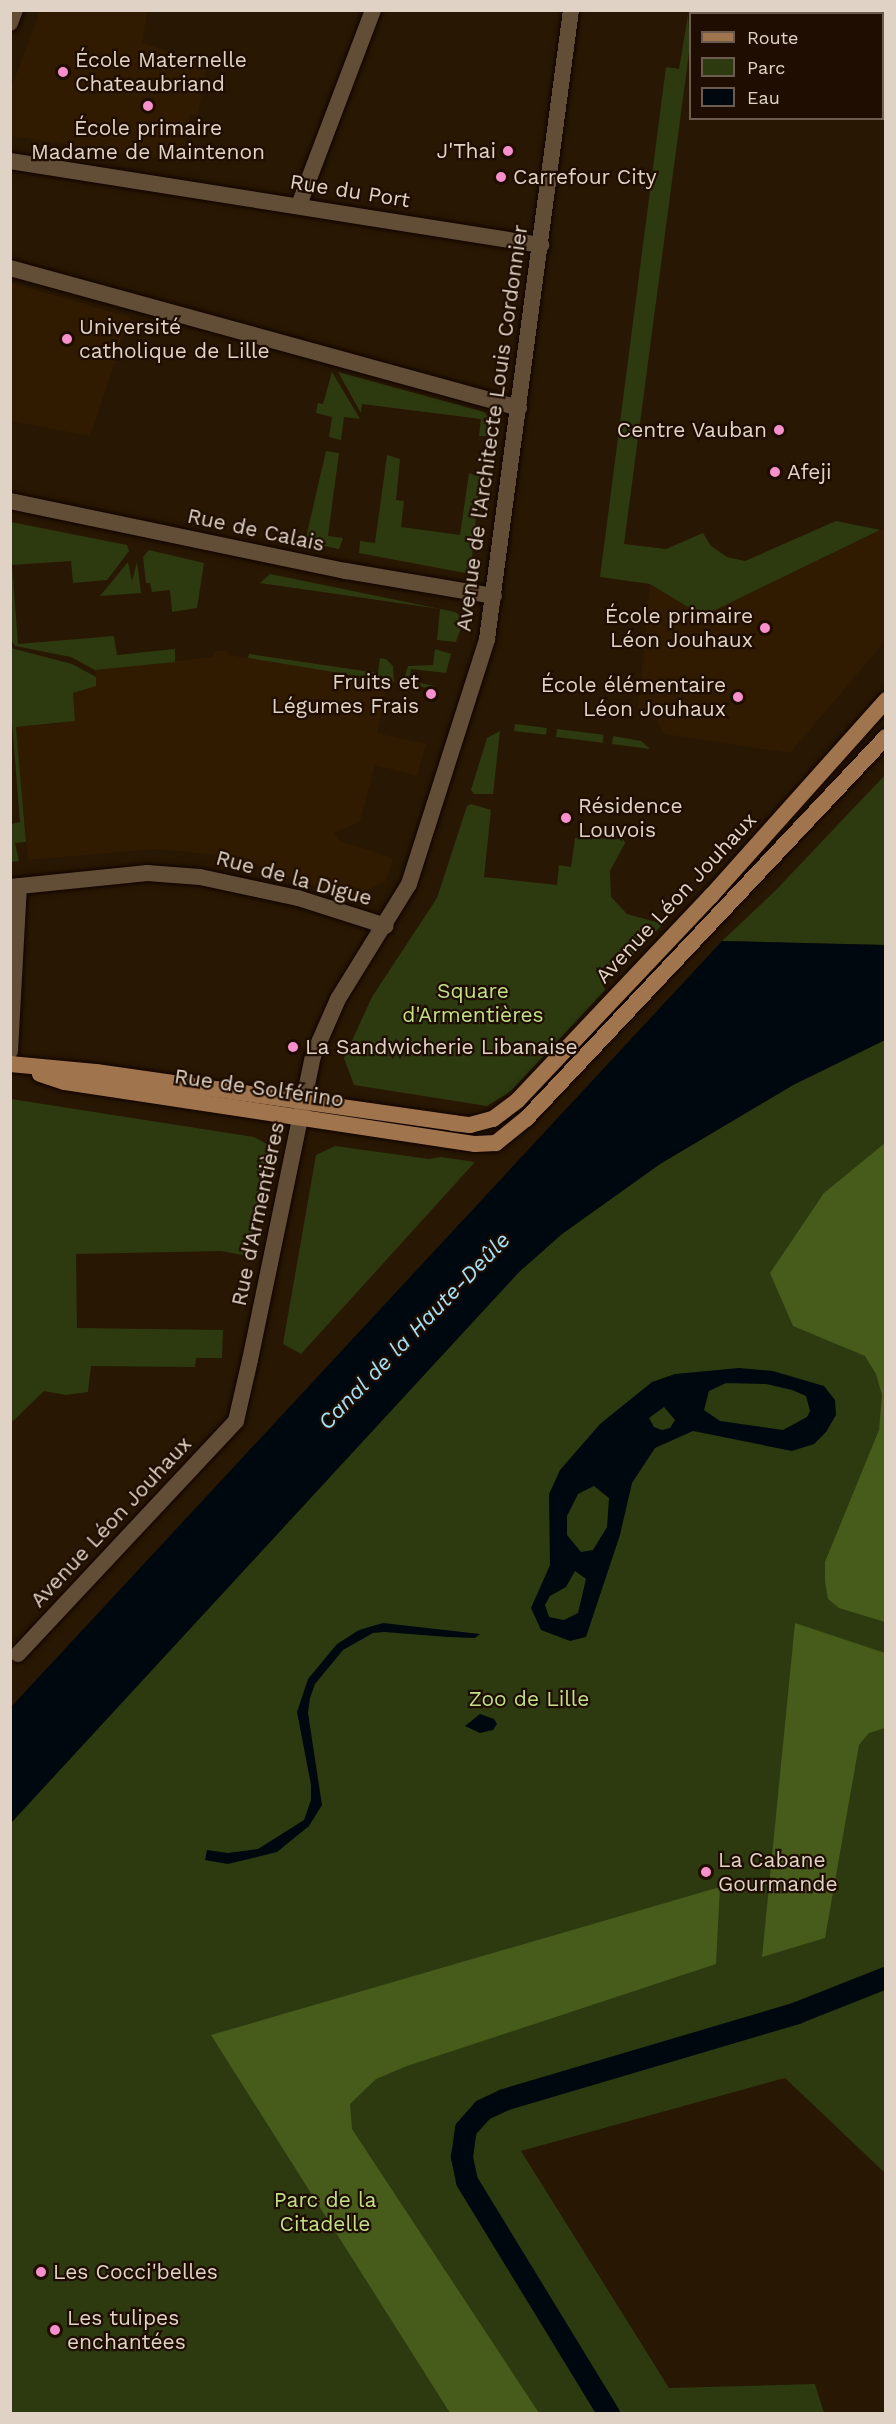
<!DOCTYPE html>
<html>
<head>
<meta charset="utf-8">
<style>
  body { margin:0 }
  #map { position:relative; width:896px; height:2424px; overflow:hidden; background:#281702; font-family:"Work Sans",sans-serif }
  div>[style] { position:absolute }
  .built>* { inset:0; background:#311b00 }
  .green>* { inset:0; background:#2d3a10; transform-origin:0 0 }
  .forest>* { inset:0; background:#475b1b }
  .water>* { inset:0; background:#00080f }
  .canal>* { height:22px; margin:-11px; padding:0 11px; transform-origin:11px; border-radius:11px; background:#00080f }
  .roads { filter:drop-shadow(0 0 2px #100300) drop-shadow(0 0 2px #100300) }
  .pedestrian>* { height:16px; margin:-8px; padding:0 8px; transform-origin:8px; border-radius:8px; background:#624d37 }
  .minor>* { height:16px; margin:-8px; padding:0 8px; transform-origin:8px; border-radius:8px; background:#624d37 }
  .tertiary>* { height:16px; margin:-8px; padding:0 8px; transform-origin:8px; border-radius:8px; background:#624d37 }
  .primary>* { height:16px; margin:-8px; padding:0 8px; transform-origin:8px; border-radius:8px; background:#a0754e }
  .dots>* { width:16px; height:16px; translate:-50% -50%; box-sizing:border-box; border:3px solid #1e0d00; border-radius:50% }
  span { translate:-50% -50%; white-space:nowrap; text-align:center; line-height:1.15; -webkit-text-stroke:4.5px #1e0d00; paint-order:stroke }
  .poi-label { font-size:21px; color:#e0d3c6 }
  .left { translate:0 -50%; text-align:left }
  .right { translate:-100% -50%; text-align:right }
  .street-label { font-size:21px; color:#e0d3c6 }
  .park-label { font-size:21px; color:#c1e187 }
  .water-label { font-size:22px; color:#a1e1f9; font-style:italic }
  .frame { position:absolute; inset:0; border:12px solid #e0d3c6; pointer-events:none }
  .legend { position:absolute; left:689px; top:12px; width:195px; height:108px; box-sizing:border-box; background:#1e0d00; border:2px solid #6c5c4f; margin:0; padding:8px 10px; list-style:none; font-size:18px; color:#e0d3c6 }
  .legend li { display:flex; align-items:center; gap:12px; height:30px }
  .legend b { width:30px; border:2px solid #6c5c4f }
</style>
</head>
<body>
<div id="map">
  <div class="built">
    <div style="clip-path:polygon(40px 10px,141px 11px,147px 13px,142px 43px,207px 63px,198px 115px,190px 114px,182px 162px,11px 136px,11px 89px)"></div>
    <div style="clip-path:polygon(11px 283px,130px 317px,90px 436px,11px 421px)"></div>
    <div style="clip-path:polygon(885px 528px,885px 641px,790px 753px,664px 734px,657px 721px,638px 708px,650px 584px,703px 616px)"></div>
    <div style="clip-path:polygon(228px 650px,229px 655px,388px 681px,377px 733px,426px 744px,417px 776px,375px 765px,360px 822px,334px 833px,340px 841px,393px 858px,386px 881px,351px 898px,233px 857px,188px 852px,155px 849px,28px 860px,16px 727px,63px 723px,72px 693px,96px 685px,95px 670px,212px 657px,216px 651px)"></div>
  </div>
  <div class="green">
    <div style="clip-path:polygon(688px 15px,690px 45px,624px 544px,666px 549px,703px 533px,711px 546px,727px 557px,745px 561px,836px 521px,880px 530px,703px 616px,650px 584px,600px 577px,666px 67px,679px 69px)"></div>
    <div style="clip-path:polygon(332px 372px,360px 419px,344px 417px,341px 440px,329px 437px,332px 417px,316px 413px,318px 403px,323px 404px)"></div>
    <div style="clip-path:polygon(338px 372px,484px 412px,489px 417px,488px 436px,479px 436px,481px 419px,362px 404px,361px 413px)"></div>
    <div style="clip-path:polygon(326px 451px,339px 453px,328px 536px,343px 538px,339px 549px,305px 542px)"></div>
    <div style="clip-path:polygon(387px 455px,400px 459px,396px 500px,404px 501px,401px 527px,460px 535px,469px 473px,480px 477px,471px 568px,465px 573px,359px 553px,360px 541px,375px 543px)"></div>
    <div style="clip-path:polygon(11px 522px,127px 545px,129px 551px,107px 580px,73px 583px,71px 561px,12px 565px,18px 644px,114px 636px,117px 655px,175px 649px,175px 662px,95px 670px,71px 657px,15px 646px,10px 638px)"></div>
    <div style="clip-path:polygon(149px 550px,204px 563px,197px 608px,172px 612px,170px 590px,152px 592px,150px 583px,146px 583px,143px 557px)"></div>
    <div style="clip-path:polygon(128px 562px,132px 581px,137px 562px,141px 593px,100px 596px)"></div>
    <div style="clip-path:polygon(270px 574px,455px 612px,462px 617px,462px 625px,456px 642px,437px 640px,440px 609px,260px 583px)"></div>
    <div style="clip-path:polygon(11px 648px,72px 664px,96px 677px,96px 686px,73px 693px,75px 721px,16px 727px,26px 842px,15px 843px,19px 861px,11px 862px,11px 824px,20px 822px,11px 711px)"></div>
    <div style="clip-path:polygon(435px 649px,451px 654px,446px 673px,411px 669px,409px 681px,435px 686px,435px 689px,402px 684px,408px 666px,433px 665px)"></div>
    <div style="clip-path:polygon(249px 654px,378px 673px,380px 658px,386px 659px,393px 666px,394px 682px,248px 658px)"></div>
    <div style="left:515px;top:724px;width:32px;height:7px;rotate:7deg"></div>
    <div style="left:557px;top:729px;width:47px;height:8px;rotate:7deg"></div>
    <div style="clip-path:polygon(500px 731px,493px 794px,474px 794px,471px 790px,487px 738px)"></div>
    <div style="clip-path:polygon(613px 736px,641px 741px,650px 749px,612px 744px)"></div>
    <div style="clip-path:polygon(885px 775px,885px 945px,722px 941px,774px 892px)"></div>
    <div style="clip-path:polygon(471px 804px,491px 810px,484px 877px,557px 885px,559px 865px,571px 867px,575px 838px,623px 839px,625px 843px,610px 871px,611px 897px,627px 914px,663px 924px,628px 960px,601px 970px,605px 990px,511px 1091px,487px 1106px,354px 1085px,344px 1058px,372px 997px,437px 898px,467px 806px)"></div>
    <div style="clip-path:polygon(885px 1040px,885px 2173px,785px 2078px,521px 2151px,669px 2388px,815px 2384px,824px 2413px,11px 2413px,11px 1823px,519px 1272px,562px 1234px,660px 1164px,793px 1085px)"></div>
    <div style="clip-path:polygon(11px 1099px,254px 1137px,267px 1144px,270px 1162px,248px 1256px,221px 1251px,76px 1254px,77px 1328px,223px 1330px,222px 1358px,196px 1358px,195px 1367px,91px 1366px,88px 1392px,66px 1395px,44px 1391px,11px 1423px)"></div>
    <div style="clip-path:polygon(335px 1146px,429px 1159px,441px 1157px,475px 1162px,301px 1354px,283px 1344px,316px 1155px)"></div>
  </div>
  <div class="forest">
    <div style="clip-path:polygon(885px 1143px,886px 1143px,885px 1622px,839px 1608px,828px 1599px,825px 1582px,825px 1562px,879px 1430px,882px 1395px,876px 1374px,865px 1356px,793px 1326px,770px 1273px,824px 1193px)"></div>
    <div style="clip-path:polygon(795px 1623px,885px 1653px,885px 1728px,869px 1733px,859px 1745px,825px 1938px,762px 1957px)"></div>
    <div style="clip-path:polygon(720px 1887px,716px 1964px,407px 2066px,376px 2079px,350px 2104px,352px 2129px,539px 2413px,450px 2413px,211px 2035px)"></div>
  </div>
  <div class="water">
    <div style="clip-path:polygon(722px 941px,885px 945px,885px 1040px,793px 1085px,660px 1164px,562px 1234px,519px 1272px,11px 1823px,11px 1707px)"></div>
    <div style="clip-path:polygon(evenodd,739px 1368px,773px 1371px,824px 1386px,835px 1400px,836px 1415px,826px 1432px,814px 1444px,792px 1451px,693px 1431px,655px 1448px,632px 1483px,620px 1535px,586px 1637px,570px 1641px,541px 1630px,531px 1608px,550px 1565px,549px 1494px,560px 1470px,600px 1424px,652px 1382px,675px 1374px,739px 1368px,726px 1383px,766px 1384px,792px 1390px,806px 1396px,810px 1411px,807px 1417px,783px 1430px,720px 1421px,704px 1410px,709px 1391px,726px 1383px,739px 1368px,664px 1407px,675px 1420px,670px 1428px,662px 1430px,654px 1427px,649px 1418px,664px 1407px,739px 1368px,594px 1486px,609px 1498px,607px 1527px,593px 1550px,581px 1552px,567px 1535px,567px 1516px,578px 1494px,594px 1486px,739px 1368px,575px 1571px,586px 1579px,578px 1613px,564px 1620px,549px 1617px,545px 1605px,550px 1596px,566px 1587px,575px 1571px)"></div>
    <div style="clip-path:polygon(383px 1623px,480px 1634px,475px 1638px,448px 1637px,384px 1632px,373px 1633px,343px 1650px,315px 1684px,310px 1698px,308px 1713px,322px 1805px,309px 1826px,277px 1852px,228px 1864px,205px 1860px,207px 1850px,228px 1853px,258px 1849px,304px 1820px,311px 1800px,311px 1785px,297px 1712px,308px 1679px,337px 1644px,359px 1630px)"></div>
    <div style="clip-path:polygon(480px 1714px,494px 1719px,497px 1724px,493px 1730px,480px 1733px,465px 1726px)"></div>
  </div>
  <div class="canal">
    <div style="left:609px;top:2414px;width:273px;rotate:-121.4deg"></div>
    <div style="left:467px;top:2181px;width:25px;rotate:-102deg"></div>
    <div style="left:462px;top:2157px;width:28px;rotate:-82deg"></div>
    <div style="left:466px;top:2129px;width:25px;rotate:-48deg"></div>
    <div style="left:483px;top:2110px;width:23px;rotate:-25deg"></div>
    <div style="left:504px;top:2100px;width:306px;rotate:-16.5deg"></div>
    <div style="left:797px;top:2013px;width:96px;rotate:-21.5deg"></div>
  </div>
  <div class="roads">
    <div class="pedestrian">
      <div style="left:18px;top:1654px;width:319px;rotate:-46.9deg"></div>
      <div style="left:236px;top:1421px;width:63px;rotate:-77.1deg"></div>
    </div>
    <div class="minor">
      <div style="left:10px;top:23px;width:14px;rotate:-69deg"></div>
      <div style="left:10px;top:161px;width:538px;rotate:8.99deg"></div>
      <div style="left:299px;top:205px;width:209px;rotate:-69.2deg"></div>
      <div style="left:10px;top:268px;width:528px;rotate:15.38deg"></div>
      <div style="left:10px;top:501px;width:343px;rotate:11.8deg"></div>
      <div style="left:346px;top:571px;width:150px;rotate:9.6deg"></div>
      <div style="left:10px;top:887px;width:138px;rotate:-5.8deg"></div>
      <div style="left:147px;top:873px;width:53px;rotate:4.3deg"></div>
      <div style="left:200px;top:877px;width:100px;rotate:12.1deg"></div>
      <div style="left:298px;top:898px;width:92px;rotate:17.7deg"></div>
      <div style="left:10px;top:1051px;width:165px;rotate:-86.9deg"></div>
      <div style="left:250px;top:1360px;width:310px;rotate:-78.3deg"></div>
      <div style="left:313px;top:1056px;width:62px;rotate:-66.3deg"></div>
      <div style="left:338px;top:999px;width:135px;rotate:-58.3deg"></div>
      <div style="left:409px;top:884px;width:257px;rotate:-72.3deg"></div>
      <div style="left:487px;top:639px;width:635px;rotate:-82.39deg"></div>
    </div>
    <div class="tertiary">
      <div style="left:859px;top:10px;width:7px;rotate:34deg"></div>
      <div style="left:882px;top:21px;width:4px;rotate:27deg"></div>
    </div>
    <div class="primary">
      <div style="left:10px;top:1064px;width:86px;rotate:5.3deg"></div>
      <div style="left:96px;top:1072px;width:361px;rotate:8.1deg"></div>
      <div style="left:453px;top:1123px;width:17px;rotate:7deg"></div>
      <div style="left:470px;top:1125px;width:24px;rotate:-15deg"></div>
      <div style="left:493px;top:1119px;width:31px;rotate:-37deg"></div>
      <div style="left:518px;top:1100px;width:281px;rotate:-46.6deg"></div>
      <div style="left:711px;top:896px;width:263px;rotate:-48.2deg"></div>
      <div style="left:40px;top:1074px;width:26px;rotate:18deg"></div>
      <div style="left:65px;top:1082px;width:415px;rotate:8.6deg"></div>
      <div style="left:475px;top:1144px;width:21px;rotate:-3deg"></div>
      <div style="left:496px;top:1143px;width:38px;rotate:-39deg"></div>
      <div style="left:526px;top:1119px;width:525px;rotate:-46.7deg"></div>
    </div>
  </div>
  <div class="dots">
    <div style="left:63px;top:72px;background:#f790cd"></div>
    <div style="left:148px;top:106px;background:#f790cd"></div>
    <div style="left:508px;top:151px;background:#f790cd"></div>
    <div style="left:501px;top:177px;background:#f790cd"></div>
    <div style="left:67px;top:339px;background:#f790cd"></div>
    <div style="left:779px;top:430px;background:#f790cd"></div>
    <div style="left:775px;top:472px;background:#f790cd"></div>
    <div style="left:765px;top:628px;background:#f790cd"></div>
    <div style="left:431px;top:694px;background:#f790cd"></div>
    <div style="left:738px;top:697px;background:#f790cd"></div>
    <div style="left:566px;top:818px;background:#f790cd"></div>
    <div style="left:293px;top:1047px;background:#f790cd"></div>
    <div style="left:706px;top:1872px;background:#f790cd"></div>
    <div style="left:41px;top:2272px;background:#f790cd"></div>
    <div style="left:55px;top:2330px;background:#f790cd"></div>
  </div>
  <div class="poi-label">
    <span class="left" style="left:75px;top:72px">École Maternelle<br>Chateaubriand</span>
    <span style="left:148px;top:140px">École primaire<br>Madame de Maintenon</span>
    <span class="right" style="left:496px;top:151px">J'Thai</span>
    <span class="left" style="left:513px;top:177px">Carrefour City</span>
    <span class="left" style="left:79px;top:339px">Université<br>catholique de Lille</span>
    <span class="right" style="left:767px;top:430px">Centre Vauban</span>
    <span class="left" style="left:787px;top:472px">Afeji</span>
    <span class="right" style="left:753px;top:628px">École primaire<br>Léon Jouhaux</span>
    <span class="right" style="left:419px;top:694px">Fruits et<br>Légumes Frais</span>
    <span class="right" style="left:726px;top:697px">École élémentaire<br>Léon Jouhaux</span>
    <span class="left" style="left:578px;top:818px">Résidence<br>Louvois</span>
    <span class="left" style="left:305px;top:1047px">La Sandwicherie Libanaise</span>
    <span class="left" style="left:718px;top:1872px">La Cabane<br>Gourmande</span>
    <span class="left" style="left:53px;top:2272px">Les Cocci'belles</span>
    <span class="left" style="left:67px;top:2330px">Les tulipes<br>enchantées</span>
  </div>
  <div class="street-label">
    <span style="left:350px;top:191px;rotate:9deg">Rue du Port</span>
    <span style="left:492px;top:428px;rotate:-82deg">Avenue de l'Architecte Louis Cordonnier</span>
    <span style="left:256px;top:530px;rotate:12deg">Rue de Calais</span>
    <span style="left:294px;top:878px;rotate:15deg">Rue de la Digue</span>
    <span style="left:676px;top:898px;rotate:-47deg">Avenue Léon Jouhaux</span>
    <span style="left:259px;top:1088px;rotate:8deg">Rue de Solférino</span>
    <span style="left:258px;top:1214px;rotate:-78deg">Rue d'Armentières</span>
    <span style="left:111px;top:1522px;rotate:-47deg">Avenue Léon Jouhaux</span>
  </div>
  <div class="park-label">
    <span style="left:473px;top:1003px">Square<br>d'Armentières</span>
    <span style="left:529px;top:1699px">Zoo de Lille</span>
    <span style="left:325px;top:2212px">Parc de la<br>Citadelle</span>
  </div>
  <div class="water-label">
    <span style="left:414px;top:1331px;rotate:-46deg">Canal de la Haute-Deûle</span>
  </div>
  <div class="frame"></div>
  <ul class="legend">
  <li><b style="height:8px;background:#a0754e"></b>Route</li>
  <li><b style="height:16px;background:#2d3a10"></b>Parc</li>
  <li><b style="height:16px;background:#00080f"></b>Eau</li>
  </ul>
</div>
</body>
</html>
